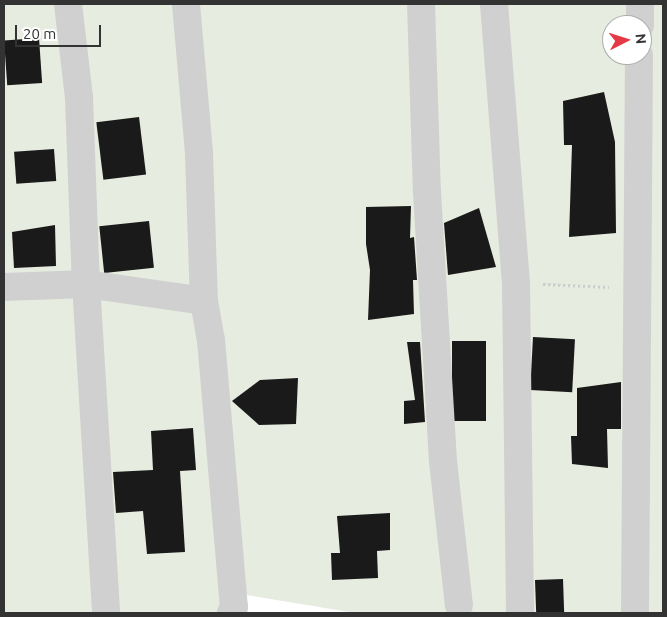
<!DOCTYPE html>
<html>
<head>
<meta charset="utf-8">
<style>
  body { margin:0 }
  #map { position:relative; width:667px; height:617px; overflow:hidden; background:#fff; font-family:Ubuntu,sans-serif }
  div>[style] { position:absolute }
  .green>* { inset:0; background:#e6ecdf }
  .building>* { inset:0; background:#1a1a1a; transform-origin:0 0 }
  .path>* { height:3px; margin-top:-1.5px; transform-origin:0; background:repeating-linear-gradient(90deg,#cdcdcd 0 2.5px,transparent 0 5px) }
  .street>* { height:28px; margin:-14px; padding:0 14px; transform-origin:14px; border-radius:14px; background:#d0d0d0 }
  span { translate:-50% -50%; white-space:nowrap; text-align:center; line-height:1.15; -webkit-text-stroke:5px #fff; paint-order:stroke }
  .frame { position:absolute; inset:0; border:5px solid #333; pointer-events:none }
  .north { position:absolute; left:602px; top:15px; width:50px; height:50px; box-sizing:border-box; background:#fff; border:1px solid #adadad; border-radius:50%; rotate:85deg; font-size:14px; font-weight:700; line-height:20px; text-align:center; color:#333 }
  .north::after { content:''; display:block; margin:auto; width:18px; height:22px; background:#e63946; clip-path:polygon(50% 0,100% 100%,50% 72%,0 100%) }
  .scale { position:absolute; left:15px; top:25px; width:86px; height:22px; box-sizing:border-box; border:2px solid #333; border-top:0; padding-left:6px; font-size:15px; line-height:18px; white-space:nowrap; color:#333; -webkit-text-stroke:4px #fff; paint-order:stroke }
</style>
</head>
<body>
<div id="map">
  <div class="green">
    <div style="clip-path:polygon(evenodd,4px 4px,663px 4px,663px 613px,355px 613px,223px 591px,223px 612px,217px 613px,4px 613px,4px 4px,612px 25px,642px 25px,642px 55px,612px 55px,612px 25px)"></div>
  </div>
  <div class="building">
    <div style="left:39px;top:38px;width:45px;height:35px;rotate:86deg"></div>
    <div style="clip-path:polygon(604px 92px,615px 142px,616px 233px,569px 237px,572px 145px,564px 145px,563px 101px)"></div>
    <div style="left:139px;top:117px;width:58px;height:43px;rotate:83deg"></div>
    <div style="left:54px;top:149px;width:32px;height:40px;rotate:86deg"></div>
    <div style="clip-path:polygon(411px 206px,410px 238px,414px 237px,417px 280px,413px 280px,414px 314px,368px 320px,370px 270px,366px 244px,366px 207px)"></div>
    <div style="clip-path:polygon(479px 208px,496px 267px,448px 275px,444px 223px)"></div>
    <div style="left:149px;top:221px;width:47px;height:50px;rotate:84deg"></div>
    <div style="clip-path:polygon(55px 225px,56px 266px,14px 268px,12px 232px)"></div>
    <div style="left:533px;top:337px;width:42px;height:53px;rotate:3deg"></div>
    <div style="left:452px;top:341px;width:34px;height:80px"></div>
    <div style="clip-path:polygon(407px 342px,420px 342px,425px 422px,404px 424px,404px 401px,415px 400px)"></div>
    <div style="clip-path:polygon(298px 378px,296px 424px,259px 425px,232px 401px,260px 380px)"></div>
    <div style="clip-path:polygon(621px 382px,621px 429px,607px 429px,608px 468px,572px 464px,571px 436px,577px 436px,577px 388px)"></div>
    <div style="clip-path:polygon(193px 428px,196px 470px,180px 471px,185px 552px,147px 554px,143px 511px,116px 513px,113px 472px,153px 470px,151px 431px)"></div>
    <div style="clip-path:polygon(390px 513px,390px 550px,377px 551px,378px 578px,332px 580px,331px 553px,340px 553px,337px 516px)"></div>
    <div style="left:563px;top:579px;width:34px;height:28px;rotate:88deg"></div>
  </div>
  <div class="path">
    <div style="left:543px;top:284px;width:66px;rotate:2.6deg"></div>
  </div>
  <div class="street">
    <div style="left:68px;top:4px;width:94px;rotate:83.3deg"></div>
    <div style="left:79px;top:97px;width:187px;rotate:87.9deg"></div>
    <div style="left:86px;top:284px;width:330px;rotate:86.5deg"></div>
    <div style="left:186px;top:4px;width:150px;rotate:85deg"></div>
    <div style="left:199px;top:153px;width:148px;rotate:88.1deg"></div>
    <div style="left:204px;top:301px;width:40px;rotate:80deg"></div>
    <div style="left:211px;top:340px;width:268px;rotate:85.1deg"></div>
    <div style="left:234px;top:607px;width:7px;rotate:117deg"></div>
    <div style="left:421px;top:4px;width:188px;rotate:88.2deg"></div>
    <div style="left:427px;top:192px;width:269px;rotate:86.6deg"></div>
    <div style="left:443px;top:461px;width:145px;rotate:83.7deg"></div>
    <div style="left:494px;top:4px;width:280px;rotate:85.5deg"></div>
    <div style="left:516px;top:283px;width:330px;rotate:89.3deg"></div>
    <div style="left:640px;top:25px;width:21px;rotate:-90deg"></div>
    <div style="left:4px;top:287px;width:82px;rotate:-2.1deg"></div>
    <div style="left:86px;top:284px;width:119px;rotate:8.2deg"></div>
    <div style="left:635px;top:613px;width:558px;rotate:-89.59deg"></div>
  </div>
  <div class="frame"></div>
  <div class="north">N</div>
  <div class="scale">20 m</div>
</div>
</body>
</html>
